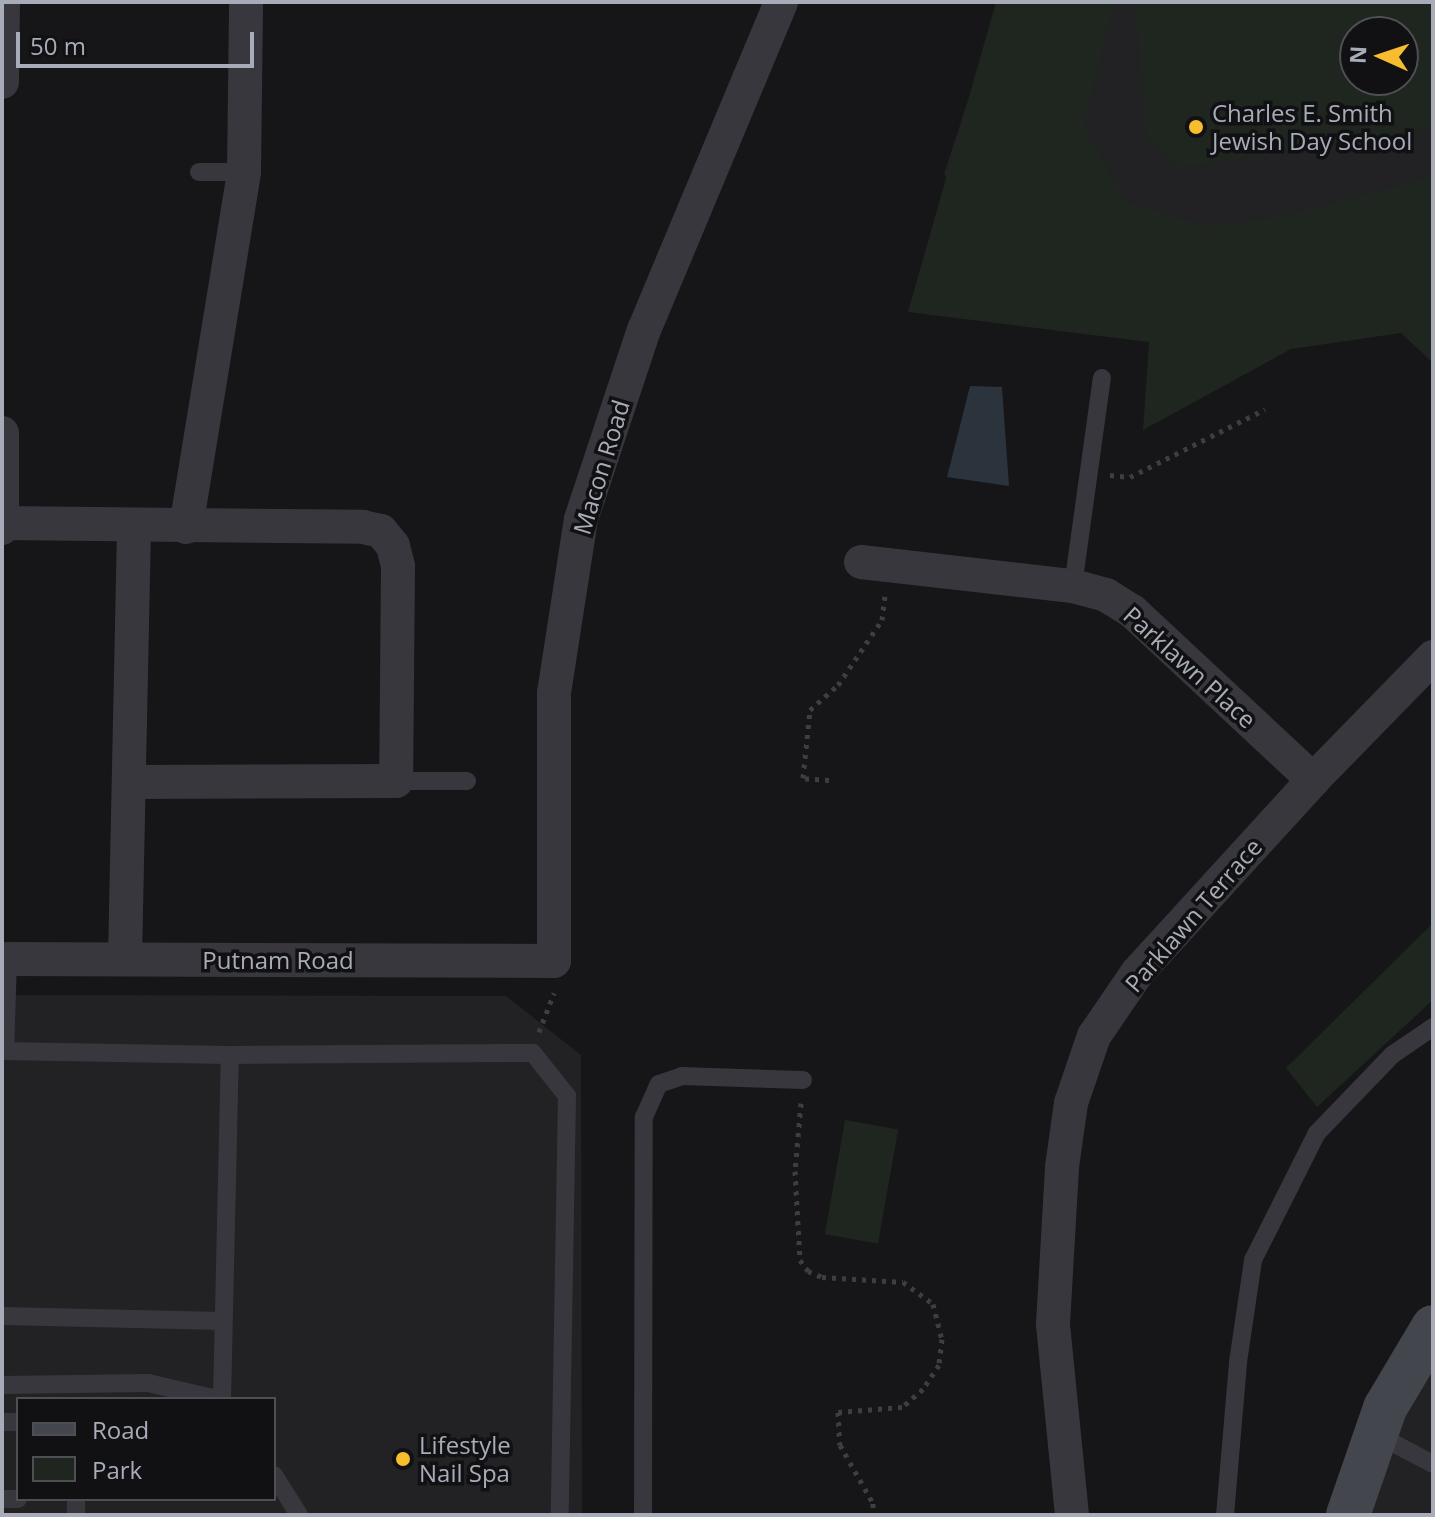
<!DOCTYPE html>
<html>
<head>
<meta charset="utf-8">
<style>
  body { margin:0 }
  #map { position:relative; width:1435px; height:1517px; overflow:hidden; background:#161618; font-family:"Open Sans",sans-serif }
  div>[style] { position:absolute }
  .built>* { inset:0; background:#222225 }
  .green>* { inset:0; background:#1e261f; transform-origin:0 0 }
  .water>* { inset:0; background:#2b343c }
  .path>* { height:5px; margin-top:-2.5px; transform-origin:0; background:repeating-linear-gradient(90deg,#3c3e44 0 4px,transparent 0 10px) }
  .service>* { height:18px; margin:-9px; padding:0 9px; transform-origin:9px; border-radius:9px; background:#37373d }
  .minor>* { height:34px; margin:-17px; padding:0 17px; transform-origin:17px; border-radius:17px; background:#37373d }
  .secondary>* { height:44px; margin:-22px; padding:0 22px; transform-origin:22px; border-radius:22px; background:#44464d }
  .dots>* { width:22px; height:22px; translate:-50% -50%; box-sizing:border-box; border:4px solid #111113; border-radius:50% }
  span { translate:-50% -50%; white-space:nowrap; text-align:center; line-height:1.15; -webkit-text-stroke:7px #111113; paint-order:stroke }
  .poi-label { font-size:24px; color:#a7acb8 }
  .left { translate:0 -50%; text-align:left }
  .street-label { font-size:24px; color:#a7acb8 }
  .frame { position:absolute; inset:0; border:4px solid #a7acb8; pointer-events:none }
  .legend { position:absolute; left:16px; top:1397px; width:260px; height:104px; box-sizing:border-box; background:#111113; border:2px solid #4d4f55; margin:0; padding:10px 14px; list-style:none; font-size:24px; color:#a7acb8 }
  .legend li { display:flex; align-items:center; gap:16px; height:40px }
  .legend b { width:40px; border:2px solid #4d4f55 }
  .north { position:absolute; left:1339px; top:16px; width:80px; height:80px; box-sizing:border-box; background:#111113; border:2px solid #4d4f55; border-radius:50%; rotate:273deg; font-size:22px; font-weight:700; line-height:32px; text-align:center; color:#a7acb8 }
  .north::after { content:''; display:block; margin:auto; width:28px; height:36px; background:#f7bd2f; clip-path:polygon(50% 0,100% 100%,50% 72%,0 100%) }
  .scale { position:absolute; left:16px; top:32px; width:238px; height:36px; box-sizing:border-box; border:4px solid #a7acb8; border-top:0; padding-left:10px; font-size:24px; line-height:28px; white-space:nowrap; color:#a7acb8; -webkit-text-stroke:6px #111113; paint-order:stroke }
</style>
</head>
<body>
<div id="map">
  <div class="built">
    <div style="clip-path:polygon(evenodd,1000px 2px,1433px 2px,1433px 275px,1034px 298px,944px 174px,1000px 2px,1355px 32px,1403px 32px,1403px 80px,1355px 80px,1355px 32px)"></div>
    <div style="clip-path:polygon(evenodd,2px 995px,506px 996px,581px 1055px,582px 1515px,2px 1515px,2px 995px,18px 1399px,274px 1399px,274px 1499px,18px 1499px,18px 1399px)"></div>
    <div style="clip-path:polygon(1433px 1327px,1433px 1515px,1348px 1515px)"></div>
  </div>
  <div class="green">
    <div style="clip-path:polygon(996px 2px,1113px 2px,1084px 128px,1126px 202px,1206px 226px,1280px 217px,1433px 177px,1433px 363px,1401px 333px,1291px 349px,1143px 430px,1149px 342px,908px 312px)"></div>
    <div style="clip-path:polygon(evenodd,1135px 2px,1433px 2px,1433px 128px,1176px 168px,1147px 137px,1135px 2px,1355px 32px,1403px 32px,1403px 80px,1355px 80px,1355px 32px)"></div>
    <div style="clip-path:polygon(1433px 923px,1433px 1000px,1317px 1107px,1286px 1068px)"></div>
    <div style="left:845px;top:1120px;width:54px;height:116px;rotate:10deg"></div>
  </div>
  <div class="water">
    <div style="clip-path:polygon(970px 386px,1002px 387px,1009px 486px,947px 477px)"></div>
  </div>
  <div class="path">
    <div style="left:1110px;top:475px;width:20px;rotate:6deg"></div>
    <div style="left:1130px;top:477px;width:151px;rotate:-26.7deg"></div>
    <div style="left:829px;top:780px;width:26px;rotate:-176deg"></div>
    <div style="left:803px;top:778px;width:68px;rotate:-84.1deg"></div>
    <div style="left:810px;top:710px;width:38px;rotate:-42deg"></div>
    <div style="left:838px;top:685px;width:78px;rotate:-55.9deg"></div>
    <div style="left:882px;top:620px;width:26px;rotate:-83deg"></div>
    <div style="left:539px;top:1032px;width:42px;rotate:-69deg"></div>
    <div style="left:801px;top:1103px;width:68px;rotate:95deg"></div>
    <div style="left:795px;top:1171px;width:89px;rotate:86.8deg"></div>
    <div style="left:800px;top:1260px;width:14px;rotate:54deg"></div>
    <div style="left:808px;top:1271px;width:15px;rotate:23deg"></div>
    <div style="left:822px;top:1277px;width:81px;rotate:3.5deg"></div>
    <div style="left:903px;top:1282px;width:37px;rotate:36deg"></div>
    <div style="left:933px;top:1304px;width:36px;rotate:76deg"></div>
    <div style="left:942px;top:1339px;width:26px;rotate:97deg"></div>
    <div style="left:939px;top:1365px;width:29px;rotate:124deg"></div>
    <div style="left:923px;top:1389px;width:28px;rotate:139deg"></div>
    <div style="left:902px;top:1407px;width:64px;rotate:175.5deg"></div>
    <div style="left:838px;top:1412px;width:33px;rotate:87deg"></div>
    <div style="left:840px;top:1445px;width:67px;rotate:60.4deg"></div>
    <div style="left:873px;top:1503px;width:12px;rotate:90deg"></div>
  </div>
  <div class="service">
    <div style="left:199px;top:172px;width:45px"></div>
    <div style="left:1073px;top:586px;width:210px;rotate:-82.1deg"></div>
    <div style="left:396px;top:781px;width:71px"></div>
    <div style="left:2px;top:1051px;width:228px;rotate:1deg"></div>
    <div style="left:230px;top:1055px;width:303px;rotate:-0.4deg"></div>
    <div style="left:533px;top:1053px;width:55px;rotate:51.7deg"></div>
    <div style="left:567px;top:1096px;width:419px;rotate:91deg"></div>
    <div style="left:5px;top:1051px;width:92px;rotate:-88.1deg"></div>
    <div style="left:2px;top:1316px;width:221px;rotate:1.3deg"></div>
    <div style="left:2px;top:1385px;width:146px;rotate:-0.8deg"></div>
    <div style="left:148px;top:1383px;width:71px;rotate:13.1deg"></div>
    <div style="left:222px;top:1399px;width:344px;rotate:-88.7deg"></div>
    <div style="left:2px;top:1422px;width:16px"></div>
    <div style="left:1376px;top:1434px;width:64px;rotate:27.8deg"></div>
    <div style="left:274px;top:1475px;width:47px;rotate:58deg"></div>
    <div style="left:2px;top:1499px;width:16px"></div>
    <div style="left:76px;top:1499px;width:16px;rotate:90deg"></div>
    <div style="left:643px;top:1515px;width:398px;rotate:-89.9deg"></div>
    <div style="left:644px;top:1117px;width:36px;rotate:-66deg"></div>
    <div style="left:659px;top:1084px;width:24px;rotate:-19deg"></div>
    <div style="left:682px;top:1076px;width:121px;rotate:1.9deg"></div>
    <div style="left:1225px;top:1515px;width:154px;rotate:-85.1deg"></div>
    <div style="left:1238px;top:1362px;width:103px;rotate:-81.6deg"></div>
    <div style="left:1253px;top:1260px;width:142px;rotate:-63.3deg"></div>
    <div style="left:1317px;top:1133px;width:108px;rotate:-46.1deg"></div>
    <div style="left:1392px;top:1055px;width:50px;rotate:-34.3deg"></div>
  </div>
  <div class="minor">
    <div style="left:2px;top:82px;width:80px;rotate:-89.3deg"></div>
    <div style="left:2px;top:433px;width:95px;rotate:90deg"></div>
    <div style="left:3px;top:523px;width:360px;rotate:0.6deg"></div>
    <div style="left:363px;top:527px;width:18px;rotate:13deg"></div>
    <div style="left:381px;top:531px;width:19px;rotate:51deg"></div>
    <div style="left:393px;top:546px;width:21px;rotate:76deg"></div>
    <div style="left:398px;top:566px;width:215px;rotate:90.5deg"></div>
    <div style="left:396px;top:781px;width:267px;rotate:179.8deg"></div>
    <div style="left:186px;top:527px;width:360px;rotate:-80.7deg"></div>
    <div style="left:244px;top:172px;width:170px;rotate:-89.3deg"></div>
    <div style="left:861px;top:562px;width:213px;rotate:6.5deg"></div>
    <div style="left:1073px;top:586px;width:34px;rotate:15deg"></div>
    <div style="left:1106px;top:595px;width:31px;rotate:32deg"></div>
    <div style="left:1132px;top:611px;width:248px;rotate:43deg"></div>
    <div style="left:2px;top:959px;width:552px;rotate:0.21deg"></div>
    <div style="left:554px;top:961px;width:268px;rotate:-90deg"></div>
    <div style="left:554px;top:693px;width:176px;rotate:-81.2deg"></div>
    <div style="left:581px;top:519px;width:199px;rotate:-71.6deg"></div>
    <div style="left:644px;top:330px;width:355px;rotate:-67.3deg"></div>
    <div style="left:125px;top:959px;width:432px;rotate:-88.8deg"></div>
    <div style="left:1072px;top:1515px;width:192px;rotate:-95.7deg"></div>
    <div style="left:1053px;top:1324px;width:157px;rotate:-86.7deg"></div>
    <div style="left:1062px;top:1167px;width:65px;rotate:-82deg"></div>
    <div style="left:1071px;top:1103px;width:71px;rotate:-71.1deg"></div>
    <div style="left:1094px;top:1036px;width:76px;rotate:-55.7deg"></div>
    <div style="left:1137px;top:973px;width:261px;rotate:-47.6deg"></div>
    <div style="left:1313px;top:780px;width:172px;rotate:-45.7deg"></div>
  </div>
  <div class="secondary">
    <div style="left:1348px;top:1515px;width:113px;rotate:-70.9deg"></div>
    <div style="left:1385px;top:1408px;width:94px;rotate:-59.3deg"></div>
  </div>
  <div class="dots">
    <div style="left:1196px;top:127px;background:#f7bd2f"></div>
    <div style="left:403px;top:1459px;background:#f7bd2f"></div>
  </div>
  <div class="poi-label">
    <span class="left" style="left:1212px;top:127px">Charles E. Smith<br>Jewish Day School</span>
    <span class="left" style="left:419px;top:1459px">Lifestyle<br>Nail Spa</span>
  </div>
  <div class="street-label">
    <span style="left:601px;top:467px;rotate:-73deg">Macon Road</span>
    <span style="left:1190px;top:667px;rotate:42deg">Parklawn Place</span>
    <span style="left:1193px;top:915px;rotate:-49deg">Parklawn Terrace</span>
    <span style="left:278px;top:960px">Putnam Road</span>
  </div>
  <div class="frame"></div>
  <ul class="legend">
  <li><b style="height:10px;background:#44464d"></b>Road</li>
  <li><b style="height:22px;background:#1e261f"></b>Park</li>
  </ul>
  <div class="north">N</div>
  <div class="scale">50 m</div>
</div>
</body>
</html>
